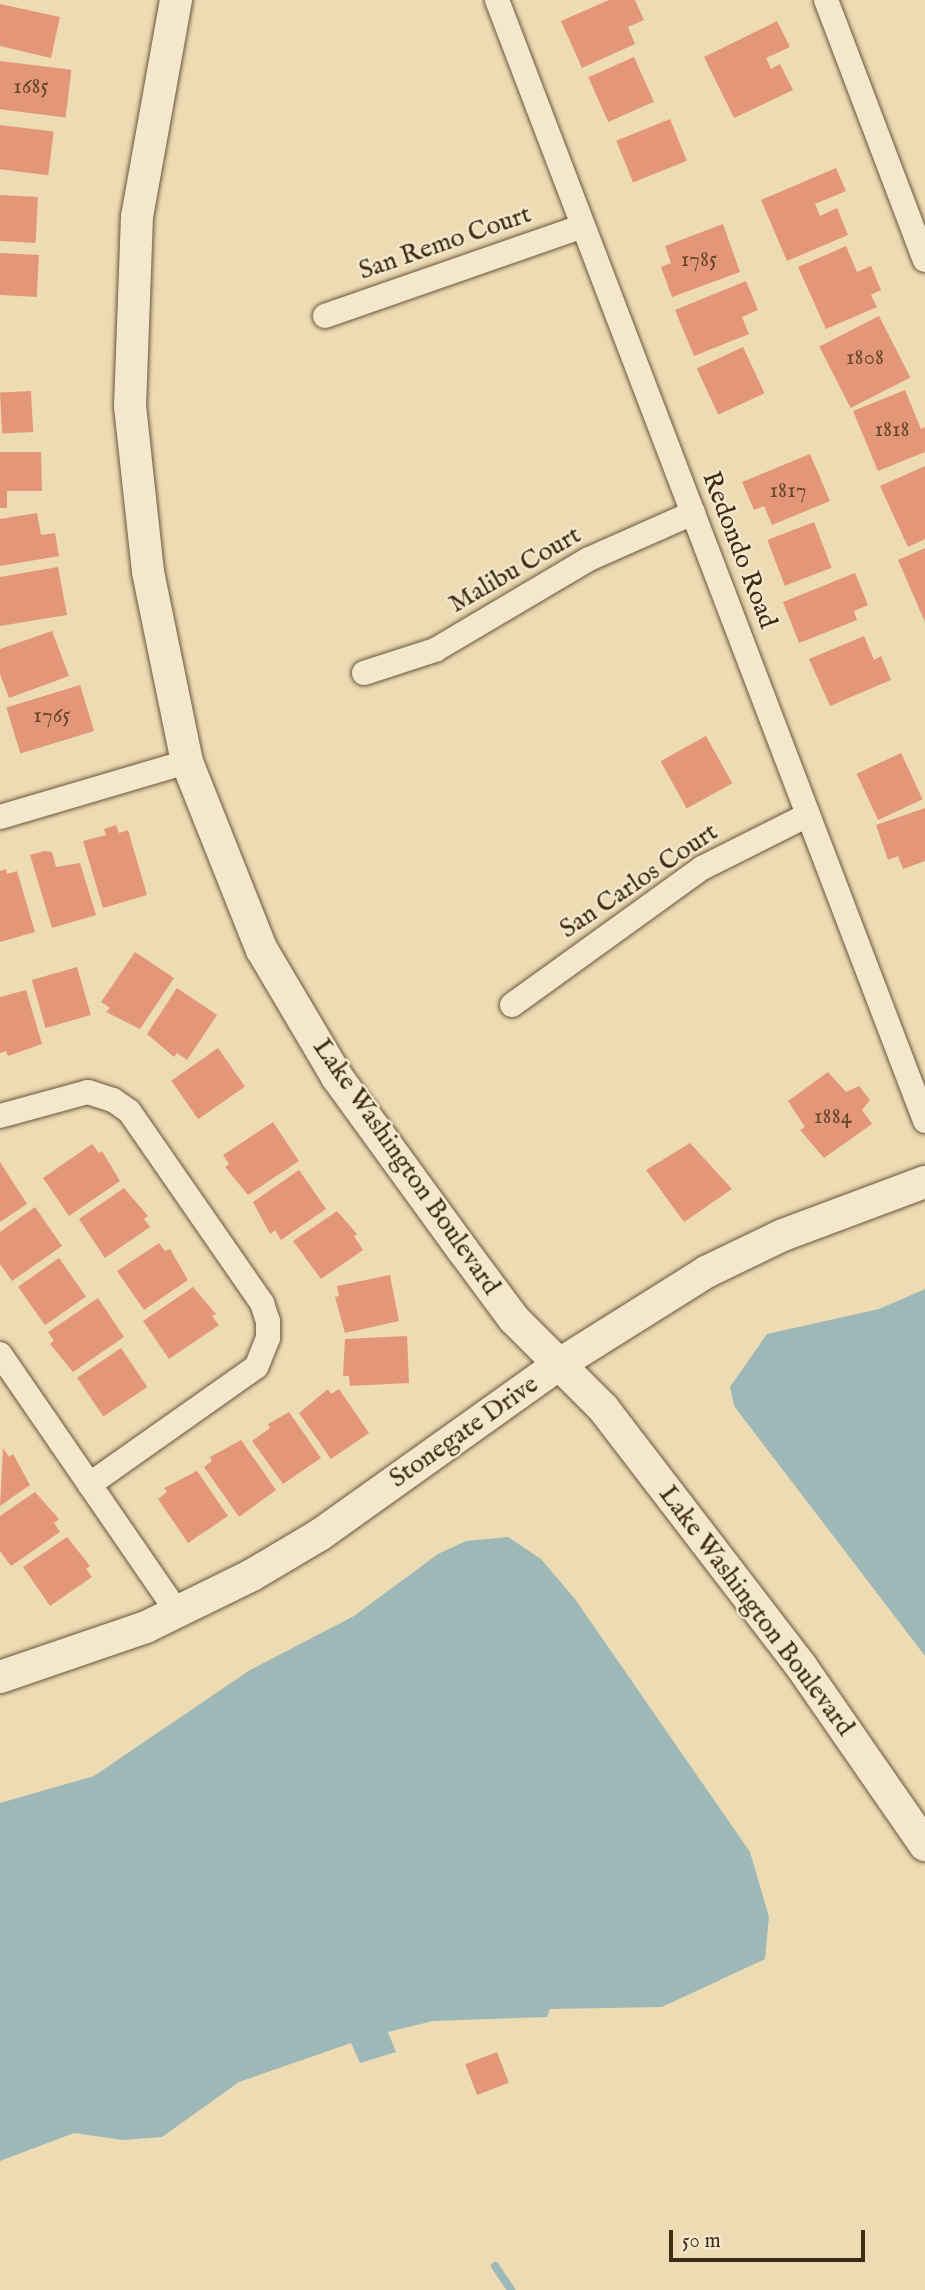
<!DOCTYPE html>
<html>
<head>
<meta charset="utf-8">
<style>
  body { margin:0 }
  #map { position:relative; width:925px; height:2290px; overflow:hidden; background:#eddbb4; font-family:"IM FELL English",serif }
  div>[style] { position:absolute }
  .water>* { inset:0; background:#9eb8b8 }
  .stream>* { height:8px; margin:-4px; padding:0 4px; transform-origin:4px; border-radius:4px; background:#9eb8b8 }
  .building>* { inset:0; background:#e39778; transform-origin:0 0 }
  .roads { filter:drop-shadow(0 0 2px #69573b) drop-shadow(0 0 2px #69573b) }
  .minor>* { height:24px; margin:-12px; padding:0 12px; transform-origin:12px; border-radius:12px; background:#f3e8ce }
  .tertiary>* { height:32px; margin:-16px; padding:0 16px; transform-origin:16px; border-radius:16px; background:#f3e8ce }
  span { translate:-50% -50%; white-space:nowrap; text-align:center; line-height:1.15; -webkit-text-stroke:5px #f3e8ce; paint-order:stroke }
  .number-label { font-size:23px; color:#66462c }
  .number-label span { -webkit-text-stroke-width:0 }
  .street-label { font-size:26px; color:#3d2b13 }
  .scale { position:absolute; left:669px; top:2230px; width:196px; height:32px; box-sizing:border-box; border:4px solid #3d2b13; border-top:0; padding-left:9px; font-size:21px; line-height:24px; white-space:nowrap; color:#3d2b13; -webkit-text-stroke:5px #f3e8ce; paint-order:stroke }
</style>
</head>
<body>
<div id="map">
  <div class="water">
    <div style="clip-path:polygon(925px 1289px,925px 1656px,734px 1406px,730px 1387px,767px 1334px,879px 1309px)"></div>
    <div style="clip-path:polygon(508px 1537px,541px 1559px,575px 1599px,750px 1852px,769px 1917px,765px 1959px,662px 2007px,550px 2009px,547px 2017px,433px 2021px,388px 2032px,396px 2052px,360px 2063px,351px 2043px,239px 2082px,162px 2137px,123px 2140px,74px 2133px,0 2161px,0 1803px,94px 1776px,250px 1670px,354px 1616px,438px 1554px,466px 1541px)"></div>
  </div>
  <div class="stream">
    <div style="left:495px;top:2266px;width:29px;rotate:56deg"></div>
  </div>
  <div class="building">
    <div style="clip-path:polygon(609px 0,635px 0,644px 20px,628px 27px,635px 44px,582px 68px,561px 21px)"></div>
    <div style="clip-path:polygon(0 4px,60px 17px,51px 58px,0 46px)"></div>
    <div style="clip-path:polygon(777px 21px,790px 47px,766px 58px,771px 69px,780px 64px,793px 90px,734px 118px,704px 57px)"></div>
    <div style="left:634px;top:57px;width:49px;height:50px;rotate:66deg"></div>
    <div style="left:0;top:61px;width:72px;height:48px;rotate:7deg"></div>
    <div style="left:670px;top:119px;width:45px;height:58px;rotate:68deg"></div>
    <div style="left:0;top:125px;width:54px;height:44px;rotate:7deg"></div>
    <div style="clip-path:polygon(836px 168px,846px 191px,815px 204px,820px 216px,837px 208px,848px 235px,787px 261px,761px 200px)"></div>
    <div style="left:0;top:195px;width:38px;height:46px;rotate:3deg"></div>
    <div style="clip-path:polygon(723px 224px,740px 272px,672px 297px,661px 267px,671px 263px,665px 246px)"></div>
    <div style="clip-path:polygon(846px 246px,857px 272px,871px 266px,881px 290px,871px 295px,877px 307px,826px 329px,798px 267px)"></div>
    <div style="left:0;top:253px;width:39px;height:42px;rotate:3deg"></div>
    <div style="clip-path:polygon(746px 281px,758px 310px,742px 317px,749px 334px,694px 356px,675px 310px)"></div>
    <div style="left:879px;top:316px;width:69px;height:67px;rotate:63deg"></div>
    <div style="left:743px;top:347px;width:51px;height:51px;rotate:65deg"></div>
    <div style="clip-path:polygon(905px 390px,921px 429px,925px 427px,925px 452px,878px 471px,853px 411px)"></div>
    <div style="left:31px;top:391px;width:41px;height:31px;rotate:87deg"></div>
    <div style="clip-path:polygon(0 452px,41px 452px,42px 491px,7px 491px,7px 508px,0 508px)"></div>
    <div style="clip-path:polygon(810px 454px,830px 501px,772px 525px,764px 506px,754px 510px,742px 482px)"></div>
    <div style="clip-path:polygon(925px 466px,925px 539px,908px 547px,880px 486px)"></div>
    <div style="clip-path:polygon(37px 513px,41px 535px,55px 533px,59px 556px,0 566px,0 519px)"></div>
    <div style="left:814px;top:522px;width:49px;height:50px;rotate:69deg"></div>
    <div style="clip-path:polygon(925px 548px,925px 622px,898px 560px)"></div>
    <div style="clip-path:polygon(58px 567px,67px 615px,0 626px,0 577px)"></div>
    <div style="clip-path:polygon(855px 573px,868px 605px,854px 611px,857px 620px,799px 643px,783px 602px)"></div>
    <div style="clip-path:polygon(52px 631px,69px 676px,9px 698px,0 674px,0 649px)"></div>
    <div style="clip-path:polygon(864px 636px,874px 660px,881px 656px,891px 680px,830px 706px,809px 659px)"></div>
    <div style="left:80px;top:685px;width:48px;height:77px;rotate:73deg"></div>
    <div style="left:706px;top:736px;width:54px;height:52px;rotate:61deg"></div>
    <div style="left:901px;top:753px;width:51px;height:49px;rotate:65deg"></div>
    <div style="clip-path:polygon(925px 808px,925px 861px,903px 869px,898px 856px,888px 860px,876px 825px)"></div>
    <div style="clip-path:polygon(116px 825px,119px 833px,128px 830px,147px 895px,103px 908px,83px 841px,106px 835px,104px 829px)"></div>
    <div style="clip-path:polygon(44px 851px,52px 852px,56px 867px,80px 863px,96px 915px,52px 928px,30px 855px)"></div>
    <div style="clip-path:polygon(6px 869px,7px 874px,17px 871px,35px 932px,0 942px,0 871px)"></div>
    <div style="clip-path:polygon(135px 952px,174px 978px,140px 1029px,106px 1012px,110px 1008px,101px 1002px)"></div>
    <div style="left:77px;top:967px;width:50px;height:47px;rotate:74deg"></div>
    <div style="clip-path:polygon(177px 988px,217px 1015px,187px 1060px,177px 1053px,174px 1057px,147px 1034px)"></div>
    <div style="clip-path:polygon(26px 990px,42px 1044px,8px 1056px,6px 1051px,0 1053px,0 997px)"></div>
    <div style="left:218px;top:1048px;width:47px;height:57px;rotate:55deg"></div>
    <div style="clip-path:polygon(828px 1072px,846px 1092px,859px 1086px,870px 1100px,862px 1110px,872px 1124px,824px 1158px,800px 1130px,805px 1127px,788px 1101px)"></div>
    <div style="clip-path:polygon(273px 1122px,299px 1161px,248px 1195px,225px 1167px,229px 1164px,223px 1155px)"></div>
    <div style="clip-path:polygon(690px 1143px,732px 1189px,684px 1222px,646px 1170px)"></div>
    <div style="clip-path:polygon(92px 1144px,99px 1153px,102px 1151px,120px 1181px,69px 1216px,43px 1178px)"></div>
    <div style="clip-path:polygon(0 1162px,27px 1204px,0 1222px)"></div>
    <div style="clip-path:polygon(299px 1170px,326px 1209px,281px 1240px,275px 1230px,270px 1234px,253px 1202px)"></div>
    <div style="clip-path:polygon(124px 1188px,148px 1216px,144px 1219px,150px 1227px,105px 1258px,79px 1219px)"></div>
    <div style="clip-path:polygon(35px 1207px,62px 1246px,12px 1281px,0 1264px,0 1232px)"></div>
    <div style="clip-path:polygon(337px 1211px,357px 1234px,354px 1236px,363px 1250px,321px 1279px,293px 1241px)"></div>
    <div style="clip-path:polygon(159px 1243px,165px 1251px,170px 1249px,188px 1280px,144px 1310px,117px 1271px)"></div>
    <div style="left:59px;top:1258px;width:47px;height:50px;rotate:55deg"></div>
    <div style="clip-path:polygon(390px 1275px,399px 1321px,345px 1333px,335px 1297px,339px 1296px,337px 1286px)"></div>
    <div style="clip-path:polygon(193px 1287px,216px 1314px,212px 1316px,219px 1325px,169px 1359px,143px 1321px)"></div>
    <div style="clip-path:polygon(98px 1298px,124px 1337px,73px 1372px,50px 1344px,54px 1341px,48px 1332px)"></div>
    <div style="clip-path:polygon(407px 1336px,409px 1383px,350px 1386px,349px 1376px,343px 1376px,345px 1339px)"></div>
    <div style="left:121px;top:1348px;width:47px;height:53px;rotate:56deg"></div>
    <div style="clip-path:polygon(328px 1389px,331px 1394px,339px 1389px,369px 1433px,331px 1459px,299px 1413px)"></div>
    <div style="clip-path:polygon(289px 1412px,321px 1458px,283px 1484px,252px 1441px,270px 1428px,268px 1424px)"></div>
    <div style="clip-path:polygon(241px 1440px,276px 1490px,239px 1517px,204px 1467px,212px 1461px,210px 1457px)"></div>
    <div style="clip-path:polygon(3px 1448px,9px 1457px,13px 1454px,30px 1485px,0 1506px)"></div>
    <div style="clip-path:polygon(197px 1471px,228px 1516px,188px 1543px,158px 1499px,167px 1492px,164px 1488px)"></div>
    <div style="clip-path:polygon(35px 1492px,59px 1519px,54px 1523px,60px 1532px,11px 1566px,0 1551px,0 1516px)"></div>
    <div style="clip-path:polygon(67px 1537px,90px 1566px,86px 1569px,92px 1577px,50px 1606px,23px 1567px)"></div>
    <div style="left:497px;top:2052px;width:33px;height:34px;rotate:69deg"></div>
  </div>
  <div class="roads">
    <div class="minor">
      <div style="left:497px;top:0;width:1200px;rotate:69.1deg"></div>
      <div style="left:826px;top:0;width:278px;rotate:69.2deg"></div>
      <div style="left:325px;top:316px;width:273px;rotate:-19.2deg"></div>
      <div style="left:364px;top:673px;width:75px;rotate:-17.9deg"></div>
      <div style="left:435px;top:650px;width:179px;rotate:-30.6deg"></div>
      <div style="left:589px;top:559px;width:114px;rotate:-23.9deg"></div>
      <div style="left:0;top:817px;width:195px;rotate:-16.4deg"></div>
      <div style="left:512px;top:1005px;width:234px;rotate:-35.8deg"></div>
      <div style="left:702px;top:868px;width:116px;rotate:-26.6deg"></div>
      <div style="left:0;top:1116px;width:91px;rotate:-15.3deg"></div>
      <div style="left:88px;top:1092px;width:26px;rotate:18deg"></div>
      <div style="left:113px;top:1100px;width:19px;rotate:35deg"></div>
      <div style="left:129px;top:1111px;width:234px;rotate:55.3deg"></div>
      <div style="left:262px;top:1303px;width:19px;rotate:72deg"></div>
      <div style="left:268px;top:1321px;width:17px;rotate:90deg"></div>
      <div style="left:268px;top:1338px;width:31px;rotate:112deg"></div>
      <div style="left:256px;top:1367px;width:204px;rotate:144.8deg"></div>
      <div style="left:0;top:1354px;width:313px;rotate:55.5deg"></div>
    </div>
    <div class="tertiary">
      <div style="left:176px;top:0;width:219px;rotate:100.2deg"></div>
      <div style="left:137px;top:216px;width:190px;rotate:92.1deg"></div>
      <div style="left:130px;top:406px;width:167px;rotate:83.8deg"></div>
      <div style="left:148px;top:572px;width:194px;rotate:78.4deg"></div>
      <div style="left:187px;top:762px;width:202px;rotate:68.3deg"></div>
      <div style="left:262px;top:950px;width:147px;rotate:59.4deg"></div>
      <div style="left:337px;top:1077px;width:213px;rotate:54deg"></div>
      <div style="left:462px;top:1249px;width:87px;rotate:53.4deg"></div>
      <div style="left:514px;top:1319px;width:126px;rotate:45deg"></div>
      <div style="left:603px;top:1408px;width:325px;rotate:52.5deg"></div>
      <div style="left:801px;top:1666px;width:218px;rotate:55.3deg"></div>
      <div style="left:0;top:1677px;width:154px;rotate:-18.9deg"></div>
      <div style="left:146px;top:1627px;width:118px;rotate:-26.1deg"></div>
      <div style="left:252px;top:1575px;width:80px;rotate:-30.7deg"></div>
      <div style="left:321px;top:1534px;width:291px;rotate:-35.5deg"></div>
      <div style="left:558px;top:1365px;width:175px;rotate:-32.1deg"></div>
      <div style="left:706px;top:1272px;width:85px;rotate:-25.7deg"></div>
      <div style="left:783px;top:1235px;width:152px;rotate:-20.5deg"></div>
    </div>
  </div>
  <div class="number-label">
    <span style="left:31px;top:87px">1685</span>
    <span style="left:699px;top:260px">1785</span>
    <span style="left:865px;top:358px">1808</span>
    <span style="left:892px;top:430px">1818</span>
    <span style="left:788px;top:491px">1817</span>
    <span style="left:52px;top:716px">1765</span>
    <span style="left:833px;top:1117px">1884</span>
  </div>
  <div class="street-label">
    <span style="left:445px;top:243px;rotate:-19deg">San Remo Court</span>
    <span style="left:739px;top:550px;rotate:69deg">Redondo Road</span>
    <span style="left:515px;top:570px;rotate:-30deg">Malibu Court</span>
    <span style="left:639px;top:881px;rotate:-34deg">San Carlos Court</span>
    <span style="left:406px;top:1167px;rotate:55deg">Lake Washington Boulevard</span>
    <span style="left:464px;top:1432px;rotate:-35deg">Stonegate Drive</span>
    <span style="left:756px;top:1611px;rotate:53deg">Lake Washington Boulevard</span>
  </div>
  <div class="scale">50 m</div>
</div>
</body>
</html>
